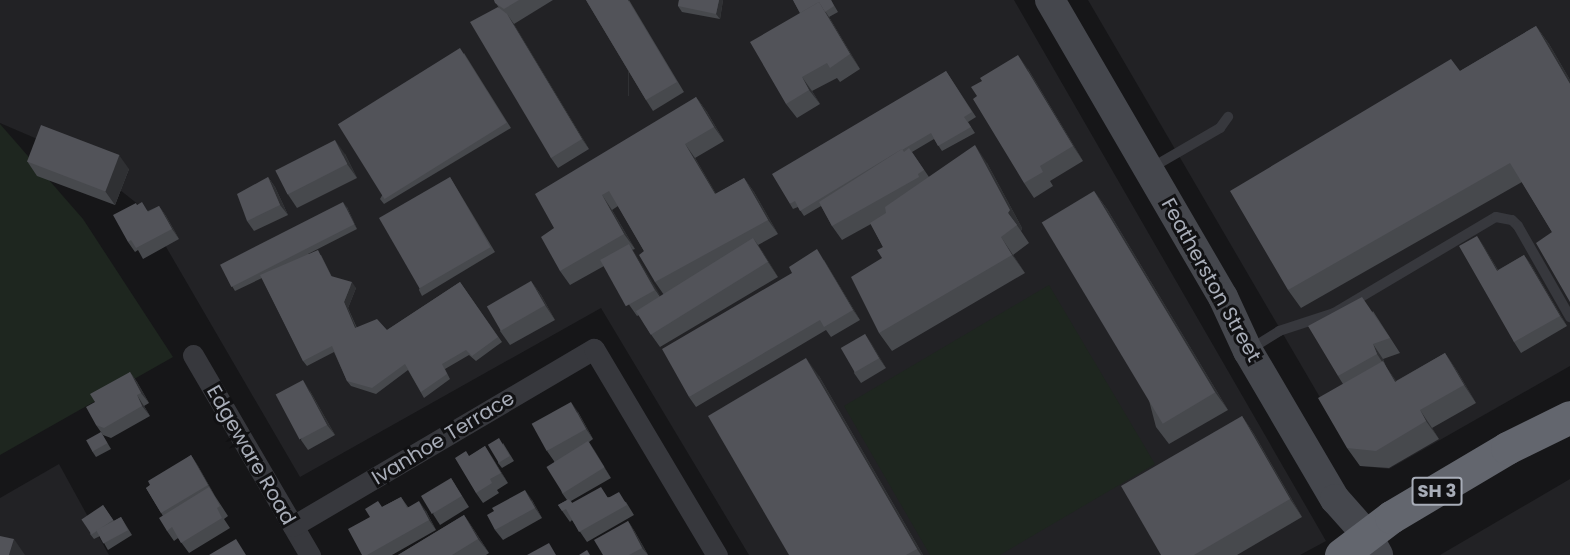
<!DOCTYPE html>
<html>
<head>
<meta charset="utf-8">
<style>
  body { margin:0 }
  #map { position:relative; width:1570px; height:555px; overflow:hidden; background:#161618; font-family:Poppins,sans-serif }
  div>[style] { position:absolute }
  .built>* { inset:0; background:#222225 }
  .green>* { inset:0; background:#1e261f }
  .lane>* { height:10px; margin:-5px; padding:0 5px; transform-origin:5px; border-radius:5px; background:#37383d }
  .street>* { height:21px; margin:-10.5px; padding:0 10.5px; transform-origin:10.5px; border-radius:10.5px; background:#37383d }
  .secondary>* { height:30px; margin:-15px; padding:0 15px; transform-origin:15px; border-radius:15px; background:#45474d }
  .highway>* { height:33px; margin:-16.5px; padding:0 16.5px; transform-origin:16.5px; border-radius:16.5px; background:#63666e }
  .wall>* { inset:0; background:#47494d }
  .shaded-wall>* { inset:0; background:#2f3033; transform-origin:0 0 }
  .building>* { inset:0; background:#525359; transform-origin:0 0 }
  span { translate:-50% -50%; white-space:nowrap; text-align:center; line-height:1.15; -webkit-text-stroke:6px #111113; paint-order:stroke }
  .shield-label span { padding:2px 4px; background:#111113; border:2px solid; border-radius:4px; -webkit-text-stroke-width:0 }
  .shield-label { font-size:18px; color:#a8adb8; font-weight:700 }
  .street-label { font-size:20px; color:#a8adb8 }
</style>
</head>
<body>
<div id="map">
  <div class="built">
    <div style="clip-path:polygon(0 0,1014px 0,1326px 541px,1300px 555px,749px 555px,601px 308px,300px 477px,144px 209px,77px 156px,0 123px)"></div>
    <div style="clip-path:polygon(1088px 0,1570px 0,1570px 366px,1389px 469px,1360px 466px)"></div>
    <div style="clip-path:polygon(59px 464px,109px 555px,0 555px,0 498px)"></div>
    <div style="clip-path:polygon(1570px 479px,1570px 555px,1440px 555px)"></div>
  </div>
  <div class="green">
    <div style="clip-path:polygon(0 124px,83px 219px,173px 357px,0 455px)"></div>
    <div style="clip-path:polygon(1049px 285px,1155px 464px,1000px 555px,930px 555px,844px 406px)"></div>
  </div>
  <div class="lane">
    <div style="left:1151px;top:168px;width:80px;rotate:-30.1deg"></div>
    <div style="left:1220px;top:128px;width:14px;rotate:-54deg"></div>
    <div style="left:1249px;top:350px;width:36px;rotate:-32deg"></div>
    <div style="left:1279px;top:331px;width:58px;rotate:-18.1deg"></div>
    <div style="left:1334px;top:313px;width:188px;rotate:-30.7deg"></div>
    <div style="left:1496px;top:217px;width:16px;rotate:11deg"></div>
    <div style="left:1512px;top:220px;width:8px;rotate:45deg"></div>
    <div style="left:1518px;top:226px;width:105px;rotate:60.3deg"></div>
  </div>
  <div class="street">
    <div style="left:193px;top:355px;width:232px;rotate:59.7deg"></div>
    <div style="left:293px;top:526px;width:349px;rotate:-30.5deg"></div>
    <div style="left:594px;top:349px;width:240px;rotate:59.2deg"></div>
  </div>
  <div class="secondary">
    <div style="left:1050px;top:0;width:344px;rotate:59.8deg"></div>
    <div style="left:1223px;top:297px;width:60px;rotate:65.2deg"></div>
    <div style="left:1248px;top:351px;width:172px;rotate:59.6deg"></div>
    <div style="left:1335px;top:499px;width:48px;rotate:48.4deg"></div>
    <div style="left:1367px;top:535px;width:23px;rotate:61deg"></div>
  </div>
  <div class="highway">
    <div style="left:1341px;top:555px;width:63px;rotate:-37.2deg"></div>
    <div style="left:1391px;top:517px;width:135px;rotate:-30.7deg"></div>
    <div style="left:1507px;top:448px;width:70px;rotate:-26.2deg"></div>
  </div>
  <div class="wall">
    <div style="clip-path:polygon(494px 0,553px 0,514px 24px,513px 23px,589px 149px,558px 168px,551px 158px,499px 8px)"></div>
    <div style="clip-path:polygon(586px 0,629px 0,684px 92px,653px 111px,646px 100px)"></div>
    <div style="clip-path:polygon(679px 0,723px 0,720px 19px,682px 12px,678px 6px)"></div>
    <div style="clip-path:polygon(793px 0,831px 0,838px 12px,829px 17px,860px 69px,840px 82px,837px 78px,812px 91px,820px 104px,797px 118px,786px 104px,800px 13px)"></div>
    <div style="clip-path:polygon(1536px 26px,1549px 44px,1570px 80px,1570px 302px,1552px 232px,1522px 182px,1301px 308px,1288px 290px,1460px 71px)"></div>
    <div style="clip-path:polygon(464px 53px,511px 128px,384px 204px,380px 199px)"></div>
    <div style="clip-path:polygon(1028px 69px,1083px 161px,1050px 181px,1053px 186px,1034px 198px,1024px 183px)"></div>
    <div style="clip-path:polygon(946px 71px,976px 117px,968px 122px,975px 133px,942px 151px,934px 139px,912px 152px,929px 177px,987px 163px,1022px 228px,1021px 231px,1029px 243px,1013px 255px,1025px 273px,892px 351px,879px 333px,882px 258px,883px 247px,871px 224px,842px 240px,832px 226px,821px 206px,804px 216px,798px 207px,793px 209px,790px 204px)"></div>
    <div style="clip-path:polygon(evenodd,696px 97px,707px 112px,724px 141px,695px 158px,716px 194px,744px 178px,754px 192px,778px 234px,758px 245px,778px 277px,660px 347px,650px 333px,639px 315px,637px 316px,630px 306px,604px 266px,570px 285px,560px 271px,554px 228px,696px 97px,618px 206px,644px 251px,655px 282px,664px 295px,660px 297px,632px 250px,635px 249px,612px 210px,618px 206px)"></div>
    <div style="clip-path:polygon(345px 154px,357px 178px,297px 208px,287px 193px)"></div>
    <div style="clip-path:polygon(27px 161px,129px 169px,115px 205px,37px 176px)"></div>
    <div style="clip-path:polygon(268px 177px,275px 187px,288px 215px,254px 231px,247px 221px)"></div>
    <div style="clip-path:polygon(450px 177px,495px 252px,422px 296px,419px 290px)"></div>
    <div style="clip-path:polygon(1094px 191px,1107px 209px,1228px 410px,1169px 444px,1156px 427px)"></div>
    <div style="clip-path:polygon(137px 205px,148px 211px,159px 206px,166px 216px,179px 239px,143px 259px,138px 250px,135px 252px,128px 242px)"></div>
    <div style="clip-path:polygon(347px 207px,357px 229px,308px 254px,321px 255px,332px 277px,356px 288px,348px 308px,357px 328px,387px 330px,460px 282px,502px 342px,476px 361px,469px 355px,445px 369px,450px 379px,424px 398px,408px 370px,376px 394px,351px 386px,347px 381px,334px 352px,307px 366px,303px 361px,262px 278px,235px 291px,232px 286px)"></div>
    <div style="clip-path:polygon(1477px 236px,1498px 270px,1524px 255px,1531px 265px,1567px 326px,1521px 353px,1514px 342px)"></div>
    <div style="clip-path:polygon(824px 260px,860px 320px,831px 337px,826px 330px,696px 407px,689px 397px)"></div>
    <div style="clip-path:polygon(531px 281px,541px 295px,555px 320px,510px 345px,500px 331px)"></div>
    <div style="clip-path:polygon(1373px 311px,1400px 353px,1383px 359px,1386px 367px,1396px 381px,1445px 353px,1457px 371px,1476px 403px,1432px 428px,1439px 439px,1389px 468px,1360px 466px,1347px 448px,1343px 384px,1338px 376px)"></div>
    <div style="clip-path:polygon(865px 334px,886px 368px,861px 383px,854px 373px)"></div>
    <div style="clip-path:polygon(130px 372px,137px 382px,149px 403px,144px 406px,150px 416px,111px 438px,103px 435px,96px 425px,95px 402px)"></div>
    <div style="clip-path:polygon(819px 376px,923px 555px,789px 555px)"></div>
    <div style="clip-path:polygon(310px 391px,335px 435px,308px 450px,301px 440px)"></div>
    <div style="clip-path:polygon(578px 412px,593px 439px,589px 442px,611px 478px,571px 501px,572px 503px,609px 497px,626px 502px,634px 515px,587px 542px,572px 520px,570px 522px,558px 505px,567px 500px,562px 493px,554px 461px,547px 451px)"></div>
    <div style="clip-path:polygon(1242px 416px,1254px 434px,1302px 517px,1237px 555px,1161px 555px)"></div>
    <div style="clip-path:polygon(101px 432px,111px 449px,96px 457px,92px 451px)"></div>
    <div style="clip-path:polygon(503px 443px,514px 461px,502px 468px,498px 463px)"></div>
    <div style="clip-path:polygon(485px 446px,508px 483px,497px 490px,499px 493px,483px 503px,476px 493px,470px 456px)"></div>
    <div style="clip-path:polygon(191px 455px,198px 466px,215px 496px,228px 516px,224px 519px,230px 528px,189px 553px,178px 538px,174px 541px,167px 531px,163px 516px,146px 488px)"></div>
    <div style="clip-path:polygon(451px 478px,469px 507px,440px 525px,433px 514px)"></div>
    <div style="clip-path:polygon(401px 497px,408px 507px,426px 511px,436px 530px,392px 555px,362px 555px,370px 517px,382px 507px)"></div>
    <div style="clip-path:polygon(532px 500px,542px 518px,503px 540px,495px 530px)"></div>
    <div style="clip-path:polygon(103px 505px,114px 521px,121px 517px,132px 535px,108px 550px,100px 536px,94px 539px,90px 534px)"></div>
    <div style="clip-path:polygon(464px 515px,474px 530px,489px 553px,486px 555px,398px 555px)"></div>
    <div style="clip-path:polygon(628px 521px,635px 532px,648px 555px,603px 555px)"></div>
  </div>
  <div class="shaded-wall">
    <div style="left:628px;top:0;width:1px;height:96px"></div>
    <div style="clip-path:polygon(719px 0,723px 0,720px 19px,716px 14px)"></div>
    <div style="clip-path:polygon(819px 2px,829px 17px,860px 69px,850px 54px)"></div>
    <div style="clip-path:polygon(507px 14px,514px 24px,589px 149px,582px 139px)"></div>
    <div style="clip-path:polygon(1536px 26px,1549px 44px,1570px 80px,1570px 84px)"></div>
    <div style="clip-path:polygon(1018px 55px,1028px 69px,1083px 161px,1073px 146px)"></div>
    <div style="clip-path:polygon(802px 77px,812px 91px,820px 104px,809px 90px)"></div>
    <div style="clip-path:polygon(696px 97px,707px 112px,724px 141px,714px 127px)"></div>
    <div style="clip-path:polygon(335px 140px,345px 154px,357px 178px,347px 164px)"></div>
    <div style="clip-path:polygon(685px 144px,695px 158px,725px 209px,715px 194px)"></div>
    <div style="clip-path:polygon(975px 145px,987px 163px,1022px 228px,1021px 231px,1008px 213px)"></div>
    <div style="clip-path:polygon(119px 155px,129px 169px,115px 205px,105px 191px)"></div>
    <div style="clip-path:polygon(268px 177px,275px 187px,288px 215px,280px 205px)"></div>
    <div style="clip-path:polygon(744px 178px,754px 192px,778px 234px,768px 220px)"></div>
    <div style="clip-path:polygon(1094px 191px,1107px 209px,1228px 410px,1215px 392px)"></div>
    <div style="clip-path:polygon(602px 195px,612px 210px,635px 249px,624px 234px)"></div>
    <div style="clip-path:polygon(343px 202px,347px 207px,357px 229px,354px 224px)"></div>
    <div style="clip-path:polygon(159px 206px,166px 216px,179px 239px,172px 229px)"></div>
    <div style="clip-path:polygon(1477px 236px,1484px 246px,1504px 281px,1497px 271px)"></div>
    <div style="clip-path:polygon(1001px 237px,1025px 273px,1012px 255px)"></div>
    <div style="clip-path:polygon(753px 238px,763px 252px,778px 277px,768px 262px)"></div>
    <div style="clip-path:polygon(629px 244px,636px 255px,663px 300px,655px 290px)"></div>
    <div style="clip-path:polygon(817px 249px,824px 260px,860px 320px,853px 310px)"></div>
    <div style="clip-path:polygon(1524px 255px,1531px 265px,1567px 326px,1560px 316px)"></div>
    <div style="clip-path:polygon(531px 281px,541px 295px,555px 320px,545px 305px)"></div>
    <div style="clip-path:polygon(352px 282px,356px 288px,348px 308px,359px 334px,355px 328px,344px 302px)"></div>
    <div style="clip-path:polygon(865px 334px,872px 344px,886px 368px,879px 358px)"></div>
    <div style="clip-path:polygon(1373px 344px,1383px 359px,1386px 367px,1395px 379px,1407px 400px,1377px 354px)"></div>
    <div style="clip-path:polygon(1445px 353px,1457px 371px,1476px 403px,1464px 385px)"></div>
    <div style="clip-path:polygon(806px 358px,819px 376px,923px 555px,921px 555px,917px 549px)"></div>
    <div style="clip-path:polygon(130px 372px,137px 382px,149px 403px,141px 393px)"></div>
    <div style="clip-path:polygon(303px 380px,310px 391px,335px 435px,327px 425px)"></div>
    <div style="clip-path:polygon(137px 395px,144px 406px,150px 416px,142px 406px)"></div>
    <div style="clip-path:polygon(571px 402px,578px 412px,593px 439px,586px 429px)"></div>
    <div style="clip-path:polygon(1420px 410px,1432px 428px,1439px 439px,1426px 421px)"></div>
    <div style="clip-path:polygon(1242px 416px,1254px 434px,1302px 517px,1290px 499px)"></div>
    <div style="clip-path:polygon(588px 441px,595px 451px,611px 478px,604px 467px)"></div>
    <div style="clip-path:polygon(485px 446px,492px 457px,508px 483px,501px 473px)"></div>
    <div style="clip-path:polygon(191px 455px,198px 466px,215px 496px,208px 485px)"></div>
    <div style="clip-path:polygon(525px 490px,532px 500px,542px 518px,535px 508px)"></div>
    <div style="clip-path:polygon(419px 501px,426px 511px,436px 530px,429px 520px)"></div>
    <div style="clip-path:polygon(464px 515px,474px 530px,489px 553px,478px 539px)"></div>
    <div style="clip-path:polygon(628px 521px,635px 532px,648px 555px,642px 548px)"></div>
    <div style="clip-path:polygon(14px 539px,25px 555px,9px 555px)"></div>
  </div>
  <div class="building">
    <div style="clip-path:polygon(494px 0,519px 0,504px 9px,495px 3px)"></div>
    <div style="clip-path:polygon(586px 0,628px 0,677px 82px,646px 100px)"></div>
    <div style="clip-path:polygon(679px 0,719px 0,716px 14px,678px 6px)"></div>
    <div style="clip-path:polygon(793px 0,831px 0,834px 6px,825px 12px,819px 2px,800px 13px)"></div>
    <div style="clip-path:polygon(819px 2px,850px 54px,830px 68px,827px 63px,802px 77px,809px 90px,786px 104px,750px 42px)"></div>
    <div style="clip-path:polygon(498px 7px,507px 14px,582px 139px,551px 158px,470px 22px)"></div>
    <div style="clip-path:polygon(1536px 26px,1570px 84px,1570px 302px,1536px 243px,1552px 232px,1510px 163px,1288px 290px,1230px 191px,1451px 59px,1460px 71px)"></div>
    <div style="left:460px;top:48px;width:88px;height:144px;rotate:58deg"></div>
    <div style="clip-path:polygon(1018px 55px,1073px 146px,1040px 166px,1043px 172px,1024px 183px,973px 99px,977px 96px,971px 87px,982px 81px,980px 78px)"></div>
    <div style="clip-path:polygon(946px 71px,972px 112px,964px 117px,971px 127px,938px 146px,931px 133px,902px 150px,902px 149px,800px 211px,795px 201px,790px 204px,772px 174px)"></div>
    <div style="clip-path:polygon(696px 97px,714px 127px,685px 144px,715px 194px,744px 178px,768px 220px,655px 282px,639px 255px,644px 251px,609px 191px,602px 195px,624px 234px,560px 271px,541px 237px,554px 228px,535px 194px)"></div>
    <div style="left:41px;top:125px;width:84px;height:39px;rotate:21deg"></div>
    <div style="left:335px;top:140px;width:27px;height:67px;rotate:63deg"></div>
    <div style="clip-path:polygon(975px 145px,1010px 210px,1008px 213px,1017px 225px,1001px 237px,1012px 255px,879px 333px,851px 277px,882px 258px,877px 250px,883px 247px,870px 223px,886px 213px,885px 207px)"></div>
    <div style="clip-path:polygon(909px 148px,924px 170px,918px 174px,919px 177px,832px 226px,819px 202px,902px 149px,904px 152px)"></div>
    <div style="clip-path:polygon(268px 177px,280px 205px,247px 221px,237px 194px)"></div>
    <div style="left:450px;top:177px;width:81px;height:82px;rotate:60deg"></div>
    <div style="left:1094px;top:191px;width:235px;height:61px;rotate:59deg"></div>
    <div style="clip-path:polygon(142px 202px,148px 212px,159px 206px,172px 229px,136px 248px,131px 240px,128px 242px,113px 215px,136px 203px,137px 205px)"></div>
    <div style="left:343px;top:202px;width:25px;height:138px;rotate:63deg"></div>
    <div style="clip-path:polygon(1477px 236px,1497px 271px,1524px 255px,1560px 316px,1514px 342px,1459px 246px)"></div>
    <div style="left:753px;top:238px;width:28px;height:138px;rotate:58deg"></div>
    <div style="left:629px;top:244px;width:53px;height:33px;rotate:61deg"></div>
    <div style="clip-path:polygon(817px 249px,853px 310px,824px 327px,820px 320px,689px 397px,662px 349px,792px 273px,789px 267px)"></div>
    <div style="clip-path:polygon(318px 250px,331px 276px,352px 282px,344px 302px,355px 328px,377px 319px,387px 330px,460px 282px,498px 337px,472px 356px,466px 350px,442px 364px,447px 374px,421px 392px,405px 364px,372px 388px,347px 381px,332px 346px,303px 361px,260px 275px)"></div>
    <div style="left:531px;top:281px;width:28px;height:51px;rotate:60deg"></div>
    <div style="clip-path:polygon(1362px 297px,1390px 338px,1373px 344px,1377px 354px,1338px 376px,1308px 326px)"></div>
    <div style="left:865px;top:334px;width:28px;height:28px;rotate:60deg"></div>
    <div style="clip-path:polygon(1445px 353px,1464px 385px,1420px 410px,1426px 421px,1376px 451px,1347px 448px,1318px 398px,1383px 361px,1395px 382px)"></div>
    <div style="clip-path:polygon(806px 358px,917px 549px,906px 555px,789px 555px,708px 416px)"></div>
    <div style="clip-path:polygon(130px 372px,141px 393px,137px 395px,142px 406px,104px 428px,96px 425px,86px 407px,95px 402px,90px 394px)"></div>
    <div style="left:303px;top:380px;width:51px;height:31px;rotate:62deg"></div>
    <div style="left:571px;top:402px;width:31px;height:45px;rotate:61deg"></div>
    <div style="clip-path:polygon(1242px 416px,1290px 499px,1194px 555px,1161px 555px,1121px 486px)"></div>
    <div style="left:101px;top:432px;width:13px;height:17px;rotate:61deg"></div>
    <div style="left:499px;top:438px;width:21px;height:13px;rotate:59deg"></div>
    <div style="left:588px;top:441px;width:31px;height:49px;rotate:58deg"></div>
    <div style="clip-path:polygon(485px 446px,501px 473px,490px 479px,492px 483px,476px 493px,455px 458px,466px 451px,469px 456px)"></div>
    <div style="clip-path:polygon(191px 455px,208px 485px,161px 513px,146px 488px,150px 485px,148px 481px)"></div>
    <div style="left:451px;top:478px;width:21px;height:35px;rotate:59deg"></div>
    <div style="clip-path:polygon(209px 487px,220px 506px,217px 508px,222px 518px,181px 543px,172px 527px,167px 531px,159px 518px)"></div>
    <div style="clip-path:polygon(601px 487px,608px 498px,619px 492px,627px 505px,579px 532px,566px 509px,562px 511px,558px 505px,569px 499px,572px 503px)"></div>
    <div style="clip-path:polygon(525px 490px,535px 508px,495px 530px,487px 515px,494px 511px,492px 508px)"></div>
    <div style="clip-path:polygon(401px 497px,407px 508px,419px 501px,429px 520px,367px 555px,362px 555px,348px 529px,370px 517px,365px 509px,378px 501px,382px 507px)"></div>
    <div style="left:103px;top:505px;width:18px;height:26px;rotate:56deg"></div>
    <div style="clip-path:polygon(464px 515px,478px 539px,452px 555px,398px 555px)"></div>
    <div style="left:121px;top:517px;width:15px;height:28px;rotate:62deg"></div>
    <div style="clip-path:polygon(628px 521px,642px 548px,629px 555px,603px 555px,594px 540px)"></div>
    <div style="clip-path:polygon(0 536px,14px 539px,9px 555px,0 555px)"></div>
    <div style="clip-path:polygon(236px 539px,246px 555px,209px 555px)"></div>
    <div style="clip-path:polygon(549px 543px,556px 555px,527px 555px)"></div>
    <div style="clip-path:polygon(587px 550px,590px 555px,579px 555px)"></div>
  </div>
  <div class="shield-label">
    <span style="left:1437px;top:491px">SH 3</span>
  </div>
  <div class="street-label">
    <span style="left:1211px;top:280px;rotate:61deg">Featherston Street</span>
    <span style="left:443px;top:438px;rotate:-31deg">Ivanhoe Terrace</span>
    <span style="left:251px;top:455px;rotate:60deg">Edgeware Road</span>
  </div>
</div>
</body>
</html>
